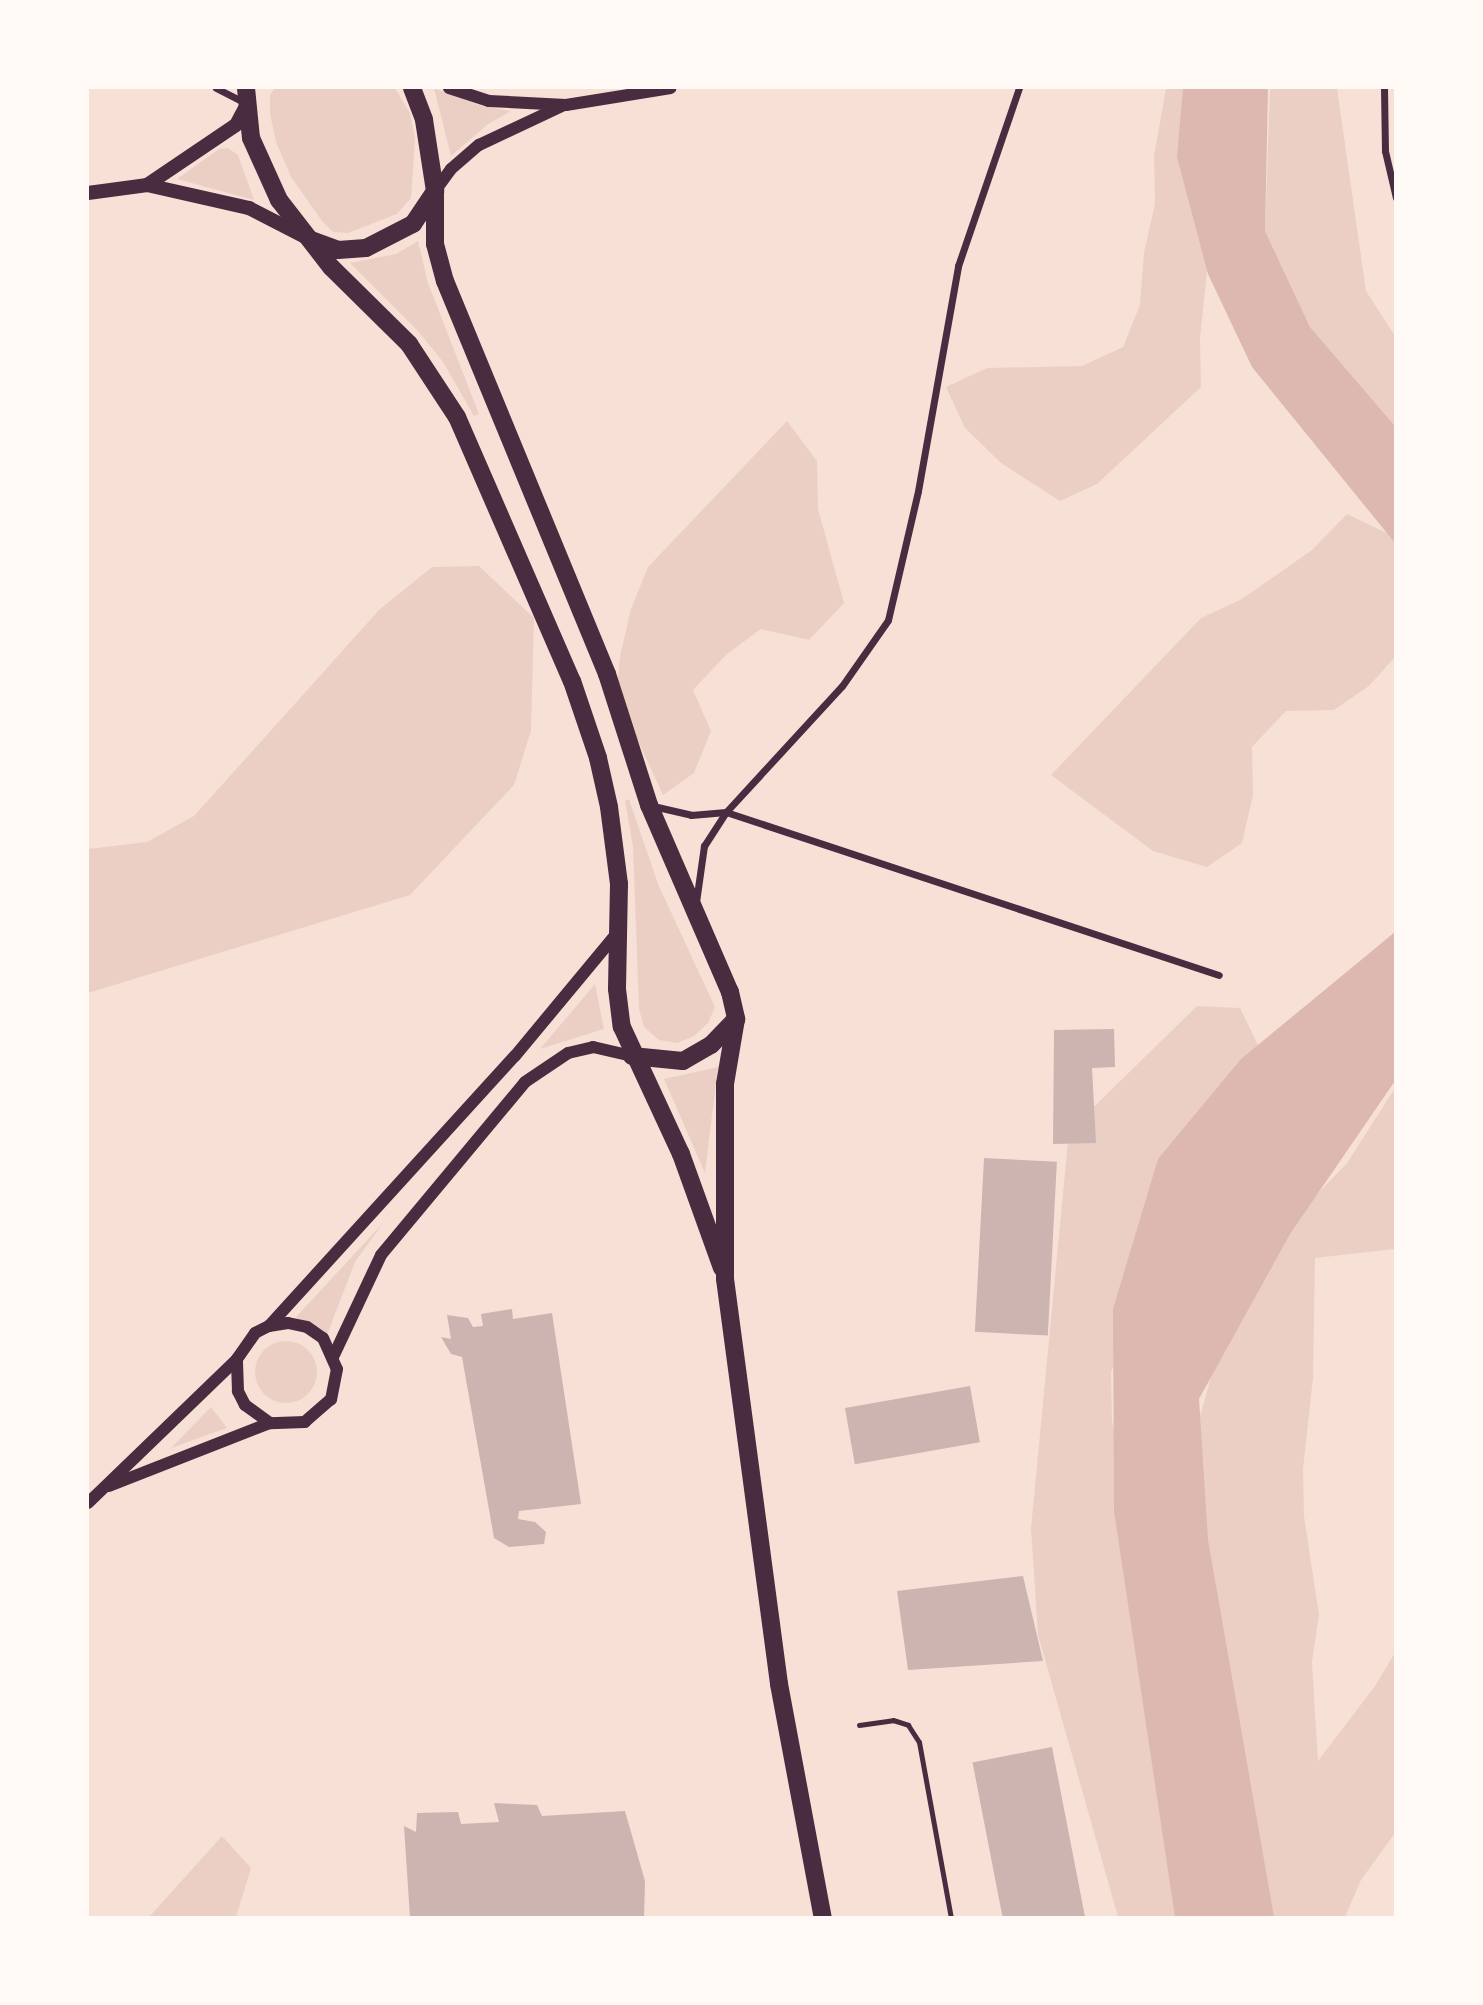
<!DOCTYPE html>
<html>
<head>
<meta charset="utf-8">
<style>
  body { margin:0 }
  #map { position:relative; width:1483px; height:2005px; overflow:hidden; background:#f7e1d7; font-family:Arial,sans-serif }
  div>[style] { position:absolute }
  .green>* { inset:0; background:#ebcfc5 }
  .round { border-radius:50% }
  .water>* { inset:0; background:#dcb8b0 }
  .building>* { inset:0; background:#ccb4b1; transform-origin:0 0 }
  .service>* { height:5px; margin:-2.5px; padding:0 2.5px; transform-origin:2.5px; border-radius:2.5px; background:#4a2c40 }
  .minor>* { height:7px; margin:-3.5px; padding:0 3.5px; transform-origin:3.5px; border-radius:3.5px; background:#4a2c40 }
  .tertiary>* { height:12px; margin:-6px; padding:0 6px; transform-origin:6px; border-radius:6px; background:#4a2c40 }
  .secondary>* { height:14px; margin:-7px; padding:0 7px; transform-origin:7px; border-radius:7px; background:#4a2c40 }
  .primary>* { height:18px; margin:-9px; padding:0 9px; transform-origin:9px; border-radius:9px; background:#4a2c40 }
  span { translate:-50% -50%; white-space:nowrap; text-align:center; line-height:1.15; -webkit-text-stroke:7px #fffaf5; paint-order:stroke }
  .frame { position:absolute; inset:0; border:89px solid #fffaf5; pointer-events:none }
</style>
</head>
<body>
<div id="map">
  <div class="green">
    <div style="clip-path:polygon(275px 88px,395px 88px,410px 113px,415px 139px,411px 198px,397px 214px,348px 233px,333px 232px,322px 221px,291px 177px,276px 142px,270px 114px,270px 95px)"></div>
    <div style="clip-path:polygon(434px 88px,482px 106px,511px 111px,488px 124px,451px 156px)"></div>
    <div style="clip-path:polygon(1166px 88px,1217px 88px,1224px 107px,1200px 339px,1201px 387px,1097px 484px,1060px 501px,1001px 463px,965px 428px,946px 387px,987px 368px,1082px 366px,1123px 347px,1140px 305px,1144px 252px,1155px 204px,1154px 156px)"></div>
    <div style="clip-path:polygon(1270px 88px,1337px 88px,1366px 291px,1395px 336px,1395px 426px,1310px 327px,1265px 231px)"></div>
    <div style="clip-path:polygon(228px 148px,238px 155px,254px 200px,177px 179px,219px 149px)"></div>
    <div style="clip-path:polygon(418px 241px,428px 283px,479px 414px,474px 416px,443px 362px,418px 331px,350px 263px,396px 254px)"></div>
    <div style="clip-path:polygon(787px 421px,817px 461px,818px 509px,844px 603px,809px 640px,761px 629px,727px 654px,693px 690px,711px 731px,694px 773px,663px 795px,640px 745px,615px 710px,620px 656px,631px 609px,648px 567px)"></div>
    <div style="clip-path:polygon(1347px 514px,1395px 537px,1395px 657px,1369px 686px,1334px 710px,1286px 711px,1252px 747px,1253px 795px,1242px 843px,1207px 867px,1153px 851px,1051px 775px,1201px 618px,1242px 599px,1312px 550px)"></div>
    <div style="clip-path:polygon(479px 566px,534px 618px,531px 731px,514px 785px,410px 895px,88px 993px,88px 849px,147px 842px,194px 816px,379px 610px,432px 567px)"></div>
    <div style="clip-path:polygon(629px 799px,658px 884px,715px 1007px,708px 1023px,694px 1036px,677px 1043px,659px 1040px,644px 1027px,639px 1009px,633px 847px,625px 801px)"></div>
    <div style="clip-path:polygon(595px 984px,604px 1029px,540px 1049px)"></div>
    <div style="clip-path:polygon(1197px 1006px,1240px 1008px,1261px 1051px,1174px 1216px,1111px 1372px,1112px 1420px,1121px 1474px,1191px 1448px,1217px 1356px,1285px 1228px,1347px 1163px,1395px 1088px,1395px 1249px,1315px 1258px,1313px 1378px,1303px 1469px,1304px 1516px,1319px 1615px,1312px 1662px,1318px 1761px,1375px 1686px,1396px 1651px,1395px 1833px,1361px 1880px,1345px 1917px,1118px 1917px,1038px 1635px,1031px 1528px,1069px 1131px)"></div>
    <div style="clip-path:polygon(718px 1067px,705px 1173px,664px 1079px)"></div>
    <div style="clip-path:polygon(383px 1223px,355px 1262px,327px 1335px,296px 1317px)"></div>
    <div class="round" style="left:255px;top:1341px;width:62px;height:62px"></div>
    <div style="clip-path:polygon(211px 1407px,227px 1428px,171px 1448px)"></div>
    <div style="clip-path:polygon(222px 1836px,251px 1868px,236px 1917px,149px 1917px)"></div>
  </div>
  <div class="water">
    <div style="clip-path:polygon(1183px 88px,1268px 88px,1265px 231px,1310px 327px,1395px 426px,1395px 543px,1252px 367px,1208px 274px,1177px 157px)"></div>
    <div style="clip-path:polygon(1395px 932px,1395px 1081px,1290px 1234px,1199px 1399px,1208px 1540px,1274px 1917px,1175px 1917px,1114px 1511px,1113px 1309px,1158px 1159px,1241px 1059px)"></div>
  </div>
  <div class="building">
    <div style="clip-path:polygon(1114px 1029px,1115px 1067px,1092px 1068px,1096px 1143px,1053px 1144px,1054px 1030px)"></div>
    <div style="left:984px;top:1158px;width:73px;height:174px;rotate:3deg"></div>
    <div style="clip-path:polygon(512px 1309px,513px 1319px,552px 1313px,581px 1504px,519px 1511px,518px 1519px,535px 1522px,546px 1532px,544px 1544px,509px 1547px,494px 1538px,462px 1357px,451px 1354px,441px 1337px,451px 1339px,447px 1315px,468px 1318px,473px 1327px,483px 1326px,481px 1314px)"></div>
    <div style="left:970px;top:1386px;width:57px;height:127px;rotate:80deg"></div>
    <div style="clip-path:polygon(1023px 1576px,1043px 1661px,908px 1670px,897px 1591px)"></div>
    <div style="left:1052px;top:1747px;width:174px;height:81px;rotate:79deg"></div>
    <div style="clip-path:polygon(494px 1803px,537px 1805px,542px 1816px,625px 1811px,645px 1881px,644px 1918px,410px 1918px,404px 1826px,416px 1832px,417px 1813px,458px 1812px,461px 1824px,499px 1822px)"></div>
  </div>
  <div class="service">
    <div style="left:859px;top:1725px;width:34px;rotate:-8deg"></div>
    <div style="left:893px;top:1720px;width:16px;rotate:18deg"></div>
    <div style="left:908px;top:1725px;width:20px;rotate:57deg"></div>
    <div style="left:919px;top:1742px;width:179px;rotate:79.7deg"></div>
  </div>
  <div class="minor">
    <div style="left:216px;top:88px;width:35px;rotate:27deg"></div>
    <div style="left:1384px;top:88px;width:63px;rotate:89.1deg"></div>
    <div style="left:1385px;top:151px;width:48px;rotate:76.8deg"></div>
    <div style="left:653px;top:806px;width:39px;rotate:13deg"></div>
    <div style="left:691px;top:815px;width:35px;rotate:-5deg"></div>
    <div style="left:726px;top:812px;width:519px;rotate:18.3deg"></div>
    <div style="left:696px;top:902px;width:57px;rotate:-81.9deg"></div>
    <div style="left:704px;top:846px;width:40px;rotate:-57.1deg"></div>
    <div style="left:726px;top:812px;width:171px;rotate:-47.4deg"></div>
    <div style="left:842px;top:686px;width:80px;rotate:-55.1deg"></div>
    <div style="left:888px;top:620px;width:132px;rotate:-76.9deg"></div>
    <div style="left:918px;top:491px;width:229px;rotate:-79.9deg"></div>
    <div style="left:958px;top:266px;width:188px;rotate:-71.1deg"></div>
  </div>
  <div class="tertiary">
    <div style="left:449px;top:88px;width:42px;rotate:18deg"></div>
    <div style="left:489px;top:101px;width:77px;rotate:3deg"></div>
    <div style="left:566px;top:105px;width:106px;rotate:-9.2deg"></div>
    <div style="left:435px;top:191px;width:27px;rotate:-54deg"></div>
    <div style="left:451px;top:169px;width:37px;rotate:-41deg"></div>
    <div style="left:479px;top:145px;width:92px;rotate:-25.2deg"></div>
    <div style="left:269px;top:1326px;width:365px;rotate:-47.7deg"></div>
    <div style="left:515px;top:1056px;width:161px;rotate:-50.3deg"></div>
    <div style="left:334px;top:1355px;width:110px;rotate:-64.8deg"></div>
    <div style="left:381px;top:1255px;width:225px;rotate:-50.2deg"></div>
    <div style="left:525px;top:1082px;width:52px;rotate:-34deg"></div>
    <div style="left:568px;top:1053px;width:26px;rotate:-13deg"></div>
    <div style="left:593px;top:1047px;width:40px;rotate:13deg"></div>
    <div style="left:109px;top:1486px;width:173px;rotate:-21.4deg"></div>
    <div style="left:88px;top:1503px;width:207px;rotate:-44deg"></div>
    <div style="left:237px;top:1359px;width:32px;rotate:-55deg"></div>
    <div style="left:255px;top:1333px;width:16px;rotate:-27deg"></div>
    <div style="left:269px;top:1326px;width:19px;rotate:-9deg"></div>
    <div style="left:288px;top:1323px;width:19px;rotate:12deg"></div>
    <div style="left:307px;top:1327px;width:19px;rotate:35deg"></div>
    <div style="left:323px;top:1338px;width:34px;rotate:66deg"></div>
    <div style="left:337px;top:1369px;width:31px;rotate:101deg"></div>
    <div style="left:331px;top:1399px;width:35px;rotate:139deg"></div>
    <div style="left:305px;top:1422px;width:35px;rotate:178deg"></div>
    <div style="left:270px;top:1423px;width:31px;rotate:-144deg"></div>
    <div style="left:245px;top:1405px;width:16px;rotate:-117deg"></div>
    <div style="left:238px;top:1391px;width:32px;rotate:-92deg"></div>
  </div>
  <div class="secondary">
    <div style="left:147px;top:185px;width:107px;rotate:-34deg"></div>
    <div style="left:236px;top:125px;width:24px;rotate:-62deg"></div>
    <div style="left:88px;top:193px;width:60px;rotate:-7.7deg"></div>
    <div style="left:147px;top:185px;width:105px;rotate:12.7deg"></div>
    <div style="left:249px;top:208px;width:65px;rotate:27.3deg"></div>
  </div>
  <div class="primary">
    <div style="left:246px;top:88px;width:50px;rotate:84.3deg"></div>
    <div style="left:251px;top:138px;width:68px;rotate:65.7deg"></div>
    <div style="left:279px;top:200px;width:85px;rotate:52.2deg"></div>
    <div style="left:331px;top:267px;width:110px;rotate:44.6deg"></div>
    <div style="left:409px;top:344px;width:87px;rotate:56.7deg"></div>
    <div style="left:457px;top:417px;width:288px;rotate:66.5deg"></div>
    <div style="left:572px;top:681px;width:81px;rotate:71.3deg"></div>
    <div style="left:598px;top:758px;width:50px;rotate:77.3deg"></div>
    <div style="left:609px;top:807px;width:78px;rotate:82.6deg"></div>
    <div style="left:619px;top:884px;width:105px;rotate:91.1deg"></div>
    <div style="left:617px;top:989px;width:38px;rotate:83deg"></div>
    <div style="left:622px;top:1027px;width:140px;rotate:65.1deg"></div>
    <div style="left:681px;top:1154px;width:121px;rotate:70.2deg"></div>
    <div style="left:412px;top:88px;width:34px;rotate:69deg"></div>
    <div style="left:424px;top:120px;width:72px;rotate:81.2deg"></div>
    <div style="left:435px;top:191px;width:53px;rotate:90deg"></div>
    <div style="left:435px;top:244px;width:38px;rotate:75deg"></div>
    <div style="left:445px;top:281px;width:425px;rotate:67.6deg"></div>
    <div style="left:607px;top:674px;width:138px;rotate:72.2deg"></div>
    <div style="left:649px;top:805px;width:204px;rotate:66.6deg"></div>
    <div style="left:730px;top:992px;width:28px;rotate:77deg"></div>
    <div style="left:736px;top:1019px;width:66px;rotate:99.6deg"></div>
    <div style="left:725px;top:1084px;width:195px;rotate:90deg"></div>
    <div style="left:725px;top:1279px;width:409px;rotate:82.4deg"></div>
    <div style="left:779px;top:1684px;width:238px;rotate:79.4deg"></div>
    <div style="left:311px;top:240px;width:29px;rotate:20deg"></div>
    <div style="left:338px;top:250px;width:28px;rotate:-4deg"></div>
    <div style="left:366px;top:248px;width:53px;rotate:-27.1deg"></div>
    <div style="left:413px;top:224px;width:40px;rotate:-56deg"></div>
    <div style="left:632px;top:1056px;width:51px;rotate:5.6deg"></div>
    <div style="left:683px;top:1061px;width:32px;rotate:-30deg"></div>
    <div style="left:711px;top:1045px;width:36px;rotate:-46deg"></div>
  </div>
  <div class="frame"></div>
</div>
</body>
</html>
